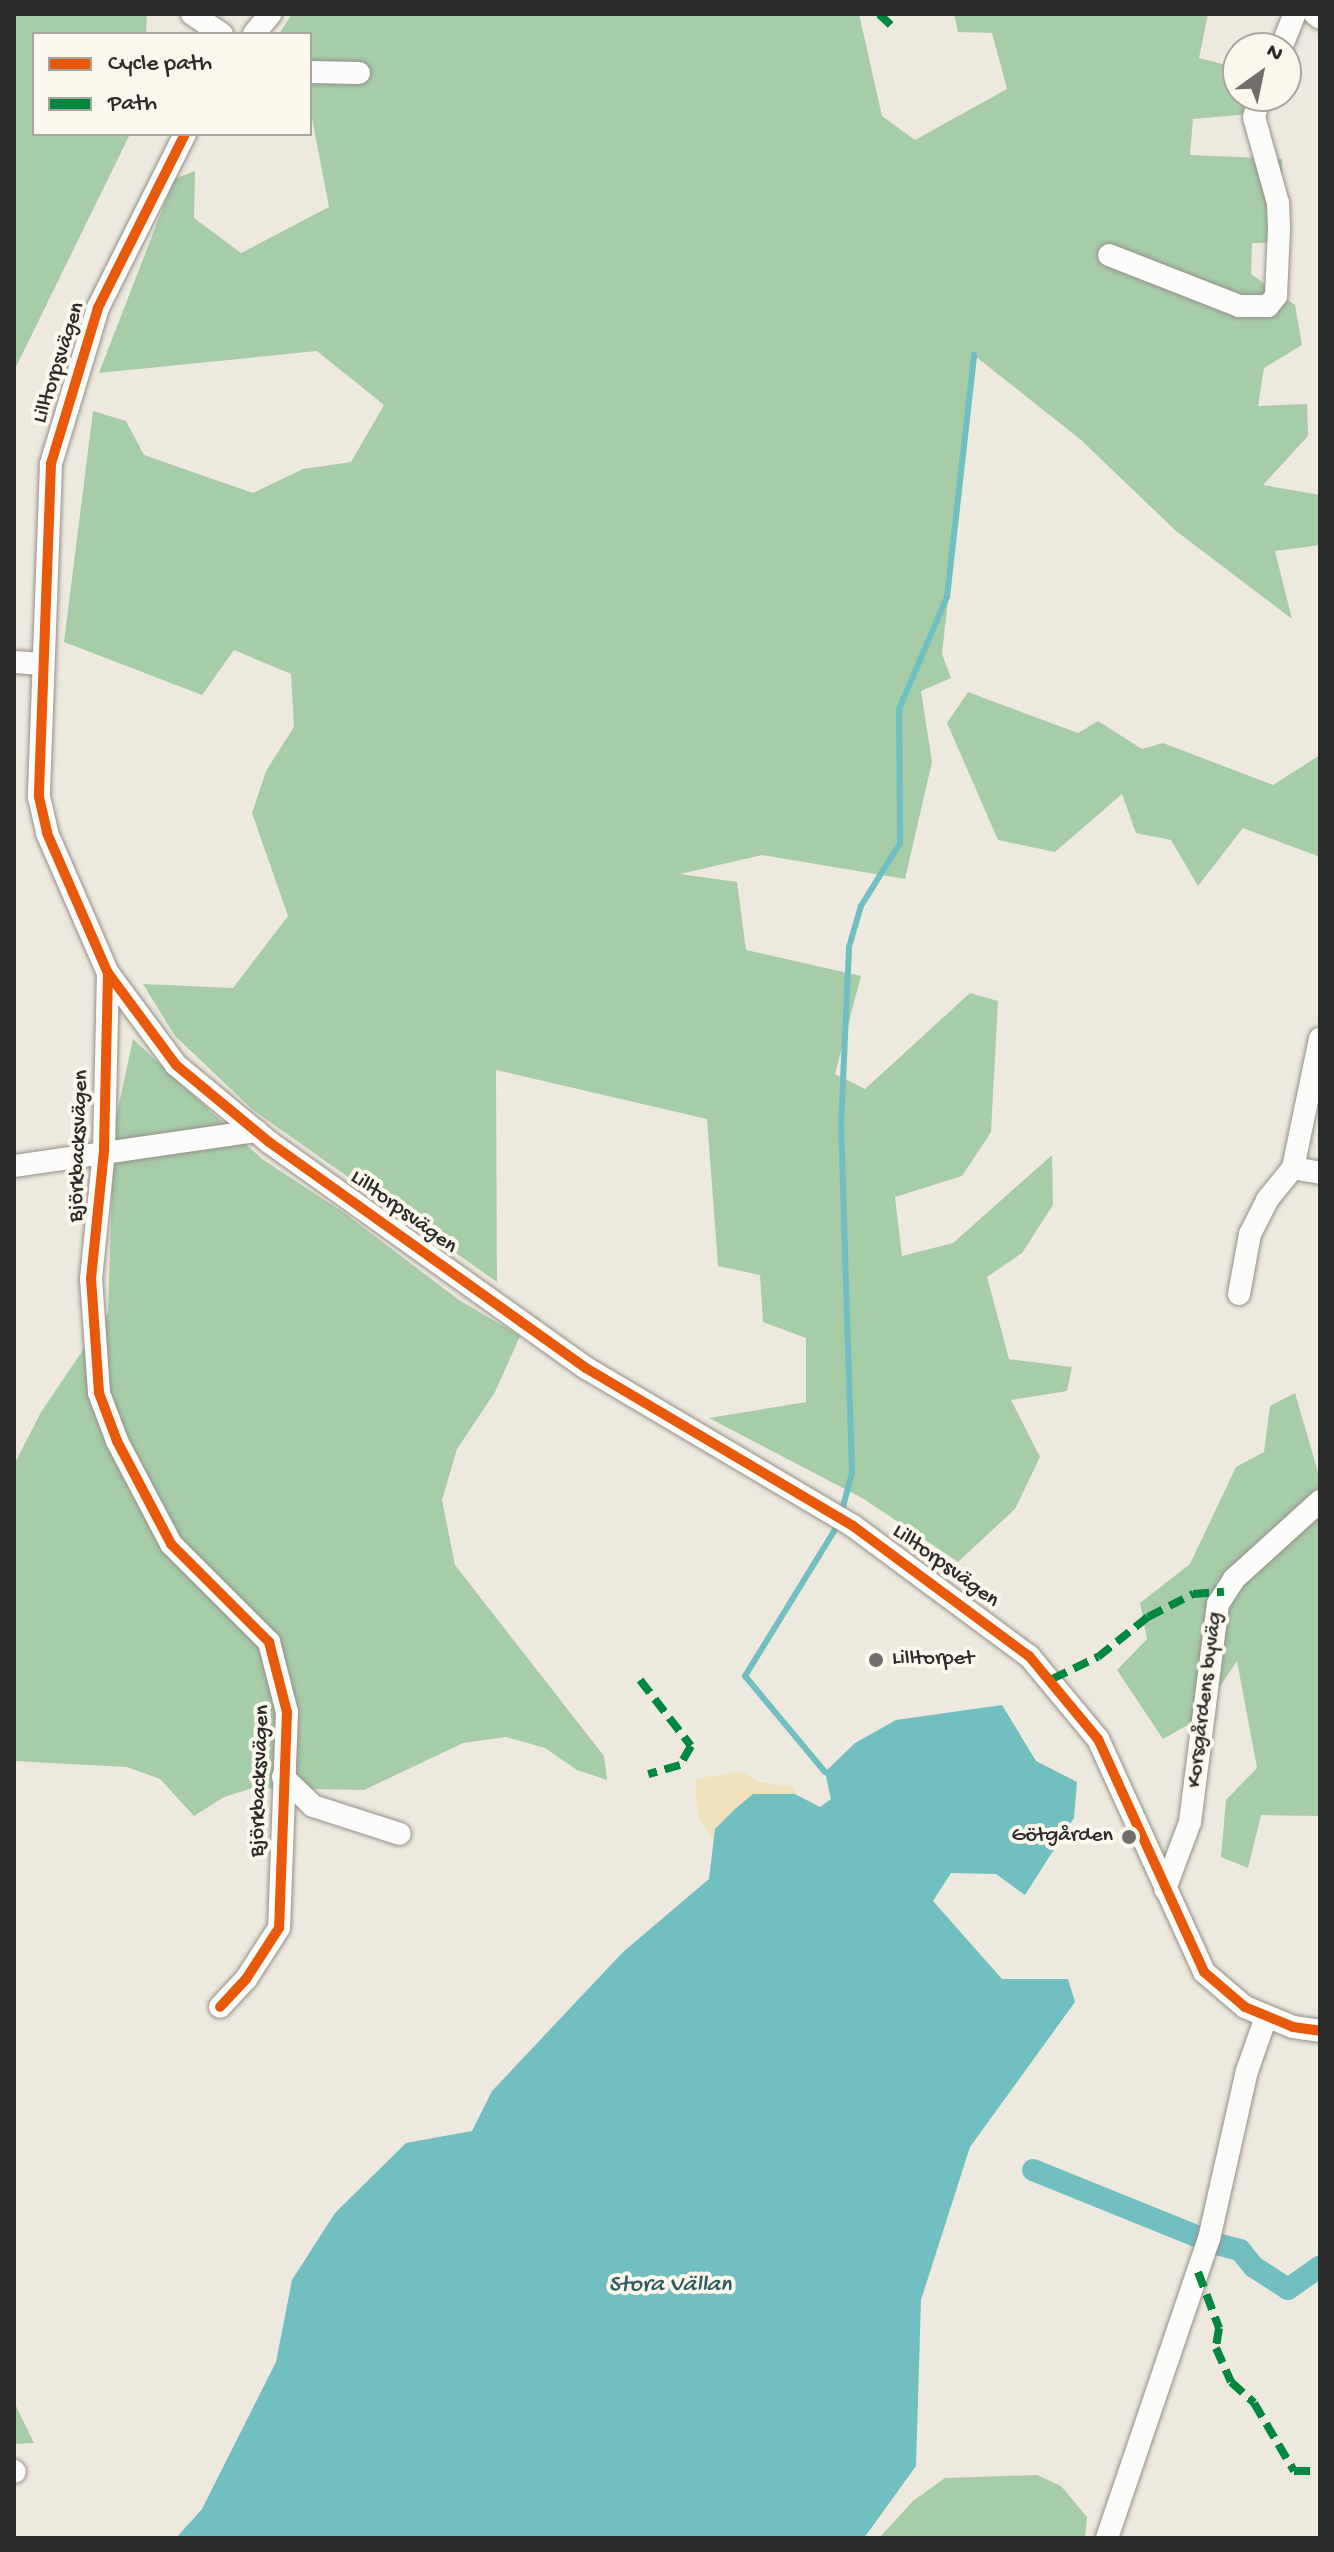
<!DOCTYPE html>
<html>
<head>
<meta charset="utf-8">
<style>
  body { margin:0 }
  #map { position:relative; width:1334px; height:2552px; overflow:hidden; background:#eee9de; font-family:"Gochi Hand",sans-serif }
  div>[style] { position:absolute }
  .forest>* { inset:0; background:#a7cca8 }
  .sand>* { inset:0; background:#eee1bb }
  .water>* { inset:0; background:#71bfc0 }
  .stream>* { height:6px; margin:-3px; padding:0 3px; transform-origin:3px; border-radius:3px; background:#71bfc0 }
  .canal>* { height:22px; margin:-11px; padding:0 11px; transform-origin:11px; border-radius:11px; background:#71bfc0 }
  .roads { filter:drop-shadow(0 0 2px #93908a) drop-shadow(0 0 2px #93908a) }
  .minor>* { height:22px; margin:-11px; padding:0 11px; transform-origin:11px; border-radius:11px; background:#fcfcfa }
  .quiet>* { height:8px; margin-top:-4px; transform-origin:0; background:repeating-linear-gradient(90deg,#00873e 0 16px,transparent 0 24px) }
  .cycleway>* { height:10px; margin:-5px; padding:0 5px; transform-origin:5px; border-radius:5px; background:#e8590c }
  .dots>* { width:22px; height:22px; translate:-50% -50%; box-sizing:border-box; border:4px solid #fbf7ec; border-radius:50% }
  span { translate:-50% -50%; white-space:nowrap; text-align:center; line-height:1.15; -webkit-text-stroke:8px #fbf7ec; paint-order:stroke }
  .street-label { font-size:22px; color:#2b2b2b }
  .poi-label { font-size:22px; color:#2b2b2b }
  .left { translate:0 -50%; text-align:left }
  .right { translate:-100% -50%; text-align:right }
  .water-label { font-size:24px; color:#315f61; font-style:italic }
  .frame { position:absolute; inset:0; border:16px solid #2b2b2b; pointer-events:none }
  .legend { position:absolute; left:32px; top:32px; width:280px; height:104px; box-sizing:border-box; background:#fbf7ec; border:2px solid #a8a59f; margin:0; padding:10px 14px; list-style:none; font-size:24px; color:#2b2b2b }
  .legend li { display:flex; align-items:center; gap:16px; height:40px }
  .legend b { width:40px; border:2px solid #a8a59f }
  .north { position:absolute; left:1222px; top:32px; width:80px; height:80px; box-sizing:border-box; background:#fbf7ec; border:2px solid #a8a59f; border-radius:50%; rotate:33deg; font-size:22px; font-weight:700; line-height:32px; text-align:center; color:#2b2b2b }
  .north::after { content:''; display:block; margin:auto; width:28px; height:36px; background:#6f6e6a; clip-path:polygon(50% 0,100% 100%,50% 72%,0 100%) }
</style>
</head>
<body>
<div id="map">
  <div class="forest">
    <div style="clip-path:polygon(14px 14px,147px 14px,146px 34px,34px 34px,34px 134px,130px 134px,14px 371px)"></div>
    <div style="clip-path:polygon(292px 14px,859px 14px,882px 116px,915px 140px,1007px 89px,992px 33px,958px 32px,954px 14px,1208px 14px,1199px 58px,1238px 68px,1238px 96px,1264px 96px,1261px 113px,1193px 119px,1190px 155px,1282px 159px,1283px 243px,1252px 243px,1251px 274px,1295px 305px,1302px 345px,1264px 368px,1258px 406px,1307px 404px,1308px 436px,1263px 485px,1320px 495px,1320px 545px,1275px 551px,1292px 619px,1176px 531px,1080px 439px,975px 356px,942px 654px,951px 678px,921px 691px,932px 762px,905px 879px,762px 855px,680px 874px,737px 882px,746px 950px,861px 976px,835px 1074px,865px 1089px,970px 993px,998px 1001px,991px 1132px,962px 1176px,895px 1197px,902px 1256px,953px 1243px,1052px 1155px,1053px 1205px,1022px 1253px,987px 1277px,1009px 1359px,1072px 1367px,1067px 1391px,1011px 1400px,1040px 1457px,1015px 1509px,958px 1562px,864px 1499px,709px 1418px,806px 1402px,806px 1338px,763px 1322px,760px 1275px,718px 1266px,707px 1119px,496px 1070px,497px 1282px,253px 1110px,175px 1036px,143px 984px,233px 988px,288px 916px,252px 813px,266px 771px,294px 727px,291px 674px,234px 650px,202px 695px,64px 642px,93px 411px,126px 421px,144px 455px,253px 493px,303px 469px,351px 462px,384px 405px,317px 351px,99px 373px,174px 179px,195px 171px,194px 218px,241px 253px,329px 207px,310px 108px,310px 34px,279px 34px)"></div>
    <div style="clip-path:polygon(968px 692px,1078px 733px,1098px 721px,1142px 749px,1163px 743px,1273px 785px,1320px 755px,1320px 857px,1243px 828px,1198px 886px,1171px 840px,1136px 833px,1122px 794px,1055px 852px,998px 840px,947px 723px)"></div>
    <div style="clip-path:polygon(133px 1039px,262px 1159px,343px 1212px,459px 1300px,520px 1336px,495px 1392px,457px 1449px,442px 1500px,455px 1565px,604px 1756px,607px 1780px,577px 1770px,545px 1748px,506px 1737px,463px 1743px,364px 1790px,253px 1788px,224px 1797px,194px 1816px,160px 1779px,127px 1767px,14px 1761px,14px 1465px,41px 1412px,108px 1313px,114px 1127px)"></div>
    <div style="clip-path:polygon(1295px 1393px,1320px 1479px,1320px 1816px,1261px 1815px,1248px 1868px,1221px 1857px,1226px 1800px,1257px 1768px,1237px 1661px,1198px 1719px,1163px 1739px,1117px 1670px,1147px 1639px,1140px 1603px,1190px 1564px,1236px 1467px,1264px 1452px,1270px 1406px)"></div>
    <div style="clip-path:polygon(14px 2402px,34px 2443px,14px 2444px)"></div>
    <div style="clip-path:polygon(1037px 2475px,1061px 2486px,1087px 2517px,1085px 2538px,879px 2538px,913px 2501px,945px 2478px)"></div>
  </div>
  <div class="sand">
    <div style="clip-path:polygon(742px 1771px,759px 1782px,795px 1787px,795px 1794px,753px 1794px,715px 1829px,713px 1841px,698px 1815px,695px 1779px)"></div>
  </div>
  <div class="water">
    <div style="clip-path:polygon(1002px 1705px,1036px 1761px,1077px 1782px,1074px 1818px,1025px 1895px,996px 1874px,951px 1873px,933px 1901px,1002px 1979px,1068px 1979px,1075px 2002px,970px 2147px,921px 2300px,916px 2466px,864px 2538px,176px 2538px,202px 2509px,276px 2362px,292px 2280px,335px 2213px,406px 2143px,472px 2131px,492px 2091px,623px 1952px,709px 1879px,715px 1829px,735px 1809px,753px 1794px,795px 1794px,820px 1807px,831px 1799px,825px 1772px,855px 1743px,896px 1720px)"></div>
  </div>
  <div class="stream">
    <div style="left:841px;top:1514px;width:42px;rotate:-75deg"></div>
    <div style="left:852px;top:1473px;width:348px;rotate:-91.8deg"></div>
    <div style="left:841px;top:1125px;width:178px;rotate:-87.4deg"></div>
    <div style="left:849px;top:947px;width:43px;rotate:-73.7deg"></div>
    <div style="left:861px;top:906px;width:74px;rotate:-58.2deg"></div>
    <div style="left:900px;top:843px;width:134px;rotate:-90.4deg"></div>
    <div style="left:899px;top:709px;width:122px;rotate:-66.8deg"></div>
    <div style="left:947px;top:597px;width:244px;rotate:-83.6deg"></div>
    <div style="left:825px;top:1772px;width:125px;rotate:-129.8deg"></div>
    <div style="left:745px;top:1676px;width:177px;rotate:-58.4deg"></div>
  </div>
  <div class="canal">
    <div style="left:1033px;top:2170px;width:176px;rotate:22deg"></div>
    <div style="left:1217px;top:2244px;width:24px;rotate:15deg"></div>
    <div style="left:1240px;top:2250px;width:22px;rotate:51deg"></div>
    <div style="left:1254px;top:2267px;width:40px;rotate:32.9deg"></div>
    <div style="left:1288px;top:2289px;width:39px;rotate:-35deg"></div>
  </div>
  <div class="roads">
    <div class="minor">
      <div style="left:192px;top:14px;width:36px;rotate:34deg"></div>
      <div style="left:1315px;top:14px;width:6px;rotate:39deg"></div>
      <div style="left:254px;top:34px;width:26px;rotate:-51deg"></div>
      <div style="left:1281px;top:48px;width:37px;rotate:-68deg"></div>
      <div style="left:310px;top:72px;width:49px;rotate:1.2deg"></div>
      <div style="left:185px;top:134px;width:195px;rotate:116.6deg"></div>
      <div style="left:98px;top:308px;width:163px;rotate:106.8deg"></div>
      <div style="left:51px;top:464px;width:333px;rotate:92.1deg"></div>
      <div style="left:39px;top:797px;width:37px;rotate:77deg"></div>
      <div style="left:47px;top:833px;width:153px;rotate:66.5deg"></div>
      <div style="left:108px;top:973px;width:114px;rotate:53.5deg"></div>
      <div style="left:176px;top:1065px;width:121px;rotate:39.6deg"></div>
      <div style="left:269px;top:1142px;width:389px;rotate:35.5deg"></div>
      <div style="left:586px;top:1368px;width:310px;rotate:30.6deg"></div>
      <div style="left:853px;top:1526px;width:219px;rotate:36.5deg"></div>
      <div style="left:1029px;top:1656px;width:108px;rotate:50.3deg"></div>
      <div style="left:1098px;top:1739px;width:256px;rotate:65.5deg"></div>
      <div style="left:1204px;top:1972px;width:54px;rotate:40.5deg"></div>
      <div style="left:1245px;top:2007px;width:52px;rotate:22.6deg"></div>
      <div style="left:1293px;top:2027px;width:27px;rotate:8deg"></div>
      <div style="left:1109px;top:255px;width:140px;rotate:21.4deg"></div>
      <div style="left:1239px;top:306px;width:29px"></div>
      <div style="left:1268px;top:306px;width:13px;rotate:-51deg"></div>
      <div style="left:1276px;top:296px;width:67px;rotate:-87.4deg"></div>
      <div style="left:1279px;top:229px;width:26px;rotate:-92deg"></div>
      <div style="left:1278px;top:203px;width:89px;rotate:-105.6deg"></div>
      <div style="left:1254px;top:117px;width:22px;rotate:-74deg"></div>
      <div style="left:14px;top:662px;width:29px;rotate:4deg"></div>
      <div style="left:108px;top:973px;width:178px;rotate:91.3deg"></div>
      <div style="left:104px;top:1151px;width:128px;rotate:95.8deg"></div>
      <div style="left:91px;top:1278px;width:115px;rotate:86deg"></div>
      <div style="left:99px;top:1393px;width:51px;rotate:69.4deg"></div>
      <div style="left:117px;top:1441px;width:116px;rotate:62.3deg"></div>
      <div style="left:171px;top:1544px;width:139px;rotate:45deg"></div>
      <div style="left:269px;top:1642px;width:72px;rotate:75.6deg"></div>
      <div style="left:287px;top:1712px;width:216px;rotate:92.1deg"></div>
      <div style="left:279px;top:1928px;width:61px;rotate:122.9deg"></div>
      <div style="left:246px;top:1979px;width:38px;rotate:133deg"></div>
      <div style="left:14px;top:1166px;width:245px;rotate:-8.2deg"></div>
      <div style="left:1293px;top:1168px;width:27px;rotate:10deg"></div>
      <div style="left:1239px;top:1294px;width:61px;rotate:-79.6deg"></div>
      <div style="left:1250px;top:1234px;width:38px;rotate:-63deg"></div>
      <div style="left:1267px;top:1200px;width:41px;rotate:-50.9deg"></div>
      <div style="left:1293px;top:1168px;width:132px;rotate:-78.2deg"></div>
      <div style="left:283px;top:1777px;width:42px;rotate:44deg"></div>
      <div style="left:313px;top:1806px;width:91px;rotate:17.8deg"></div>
      <div style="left:1165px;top:1889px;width:72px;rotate:-69.5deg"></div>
      <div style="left:1190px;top:1822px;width:220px;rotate:-82.7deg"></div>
      <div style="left:1218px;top:1604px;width:30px;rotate:-57deg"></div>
      <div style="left:1234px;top:1579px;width:116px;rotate:-42.2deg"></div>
      <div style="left:14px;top:2471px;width:1px;rotate:45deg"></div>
      <div style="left:1107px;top:2538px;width:316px;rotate:-71.2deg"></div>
      <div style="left:1209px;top:2239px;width:172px;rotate:-77.3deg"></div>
      <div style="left:1247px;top:2071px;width:57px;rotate:-70.6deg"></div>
    </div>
  </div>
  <div class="quiet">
    <div style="left:879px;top:14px;width:21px;rotate:43deg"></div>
    <div style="left:1052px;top:1679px;width:51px;rotate:-25.6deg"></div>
    <div style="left:1098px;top:1657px;width:64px;rotate:-38.7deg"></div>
    <div style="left:1148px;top:1617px;width:51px;rotate:-27.1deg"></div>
    <div style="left:1193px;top:1594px;width:31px;rotate:-4deg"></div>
    <div style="left:640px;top:1680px;width:83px;rotate:52.3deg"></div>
    <div style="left:691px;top:1746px;width:22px;rotate:120deg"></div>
    <div style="left:680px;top:1765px;width:33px;rotate:164deg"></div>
    <div style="left:1198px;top:2272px;width:60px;rotate:69.4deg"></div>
    <div style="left:1219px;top:2328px;width:20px;rotate:99deg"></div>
    <div style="left:1216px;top:2348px;width:37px;rotate:66deg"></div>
    <div style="left:1231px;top:2382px;width:31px;rotate:42deg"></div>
    <div style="left:1254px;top:2403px;width:79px;rotate:59.5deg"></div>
    <div style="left:1294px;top:2471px;width:26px"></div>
  </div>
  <div class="cycleway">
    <div style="left:185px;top:134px;width:195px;rotate:116.6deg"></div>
    <div style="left:98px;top:308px;width:163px;rotate:106.8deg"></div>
    <div style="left:51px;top:464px;width:333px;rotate:92.1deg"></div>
    <div style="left:39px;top:797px;width:37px;rotate:77deg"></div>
    <div style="left:47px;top:833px;width:153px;rotate:66.5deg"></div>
    <div style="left:108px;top:973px;width:114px;rotate:53.5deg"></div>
    <div style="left:176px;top:1065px;width:121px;rotate:39.6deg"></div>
    <div style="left:269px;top:1142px;width:389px;rotate:35.5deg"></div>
    <div style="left:586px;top:1368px;width:310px;rotate:30.6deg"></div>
    <div style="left:853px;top:1526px;width:219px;rotate:36.5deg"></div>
    <div style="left:1029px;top:1656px;width:108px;rotate:50.3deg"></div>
    <div style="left:1098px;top:1739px;width:256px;rotate:65.5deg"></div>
    <div style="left:1204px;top:1972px;width:54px;rotate:40.5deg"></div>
    <div style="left:1245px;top:2007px;width:52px;rotate:22.6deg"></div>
    <div style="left:1293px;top:2027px;width:27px;rotate:8deg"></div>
    <div style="left:108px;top:973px;width:178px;rotate:91.3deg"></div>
    <div style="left:104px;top:1151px;width:128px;rotate:95.8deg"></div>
    <div style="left:91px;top:1278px;width:115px;rotate:86deg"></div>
    <div style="left:99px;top:1393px;width:51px;rotate:69.4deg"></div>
    <div style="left:117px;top:1441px;width:116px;rotate:62.3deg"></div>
    <div style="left:171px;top:1544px;width:139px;rotate:45deg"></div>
    <div style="left:269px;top:1642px;width:72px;rotate:75.6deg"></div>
    <div style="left:287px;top:1712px;width:216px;rotate:92.1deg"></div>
    <div style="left:279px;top:1928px;width:61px;rotate:122.9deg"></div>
    <div style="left:246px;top:1979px;width:38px;rotate:133deg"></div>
  </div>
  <div class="dots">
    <div style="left:876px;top:1660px;background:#6f6e6a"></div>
    <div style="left:1129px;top:1837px;background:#6f6e6a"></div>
  </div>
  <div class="street-label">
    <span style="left:60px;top:363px;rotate:-72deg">Lilltorpsvägen</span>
    <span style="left:80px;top:1146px;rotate:-88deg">Björkbacksvägen</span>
    <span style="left:403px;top:1213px;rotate:36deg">Lilltorpsvägen</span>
    <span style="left:945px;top:1567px;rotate:36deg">Lilltorpsvägen</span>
    <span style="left:1206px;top:1700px;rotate:-83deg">Korsgårdens byväg</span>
    <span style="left:261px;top:1781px;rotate:-88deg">Björkbacksvägen</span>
  </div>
  <div class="poi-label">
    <span class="left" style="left:892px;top:1660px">Lilltorpet</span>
    <span class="right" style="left:1113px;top:1837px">Götgården</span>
  </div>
  <div class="water-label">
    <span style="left:670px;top:2286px">Stora Vällan</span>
  </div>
  <div class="frame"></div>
  <ul class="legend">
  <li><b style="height:10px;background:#e8590c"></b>Cycle path</li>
  <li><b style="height:10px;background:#00873e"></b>Path</li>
  </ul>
  <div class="north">N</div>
</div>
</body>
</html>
